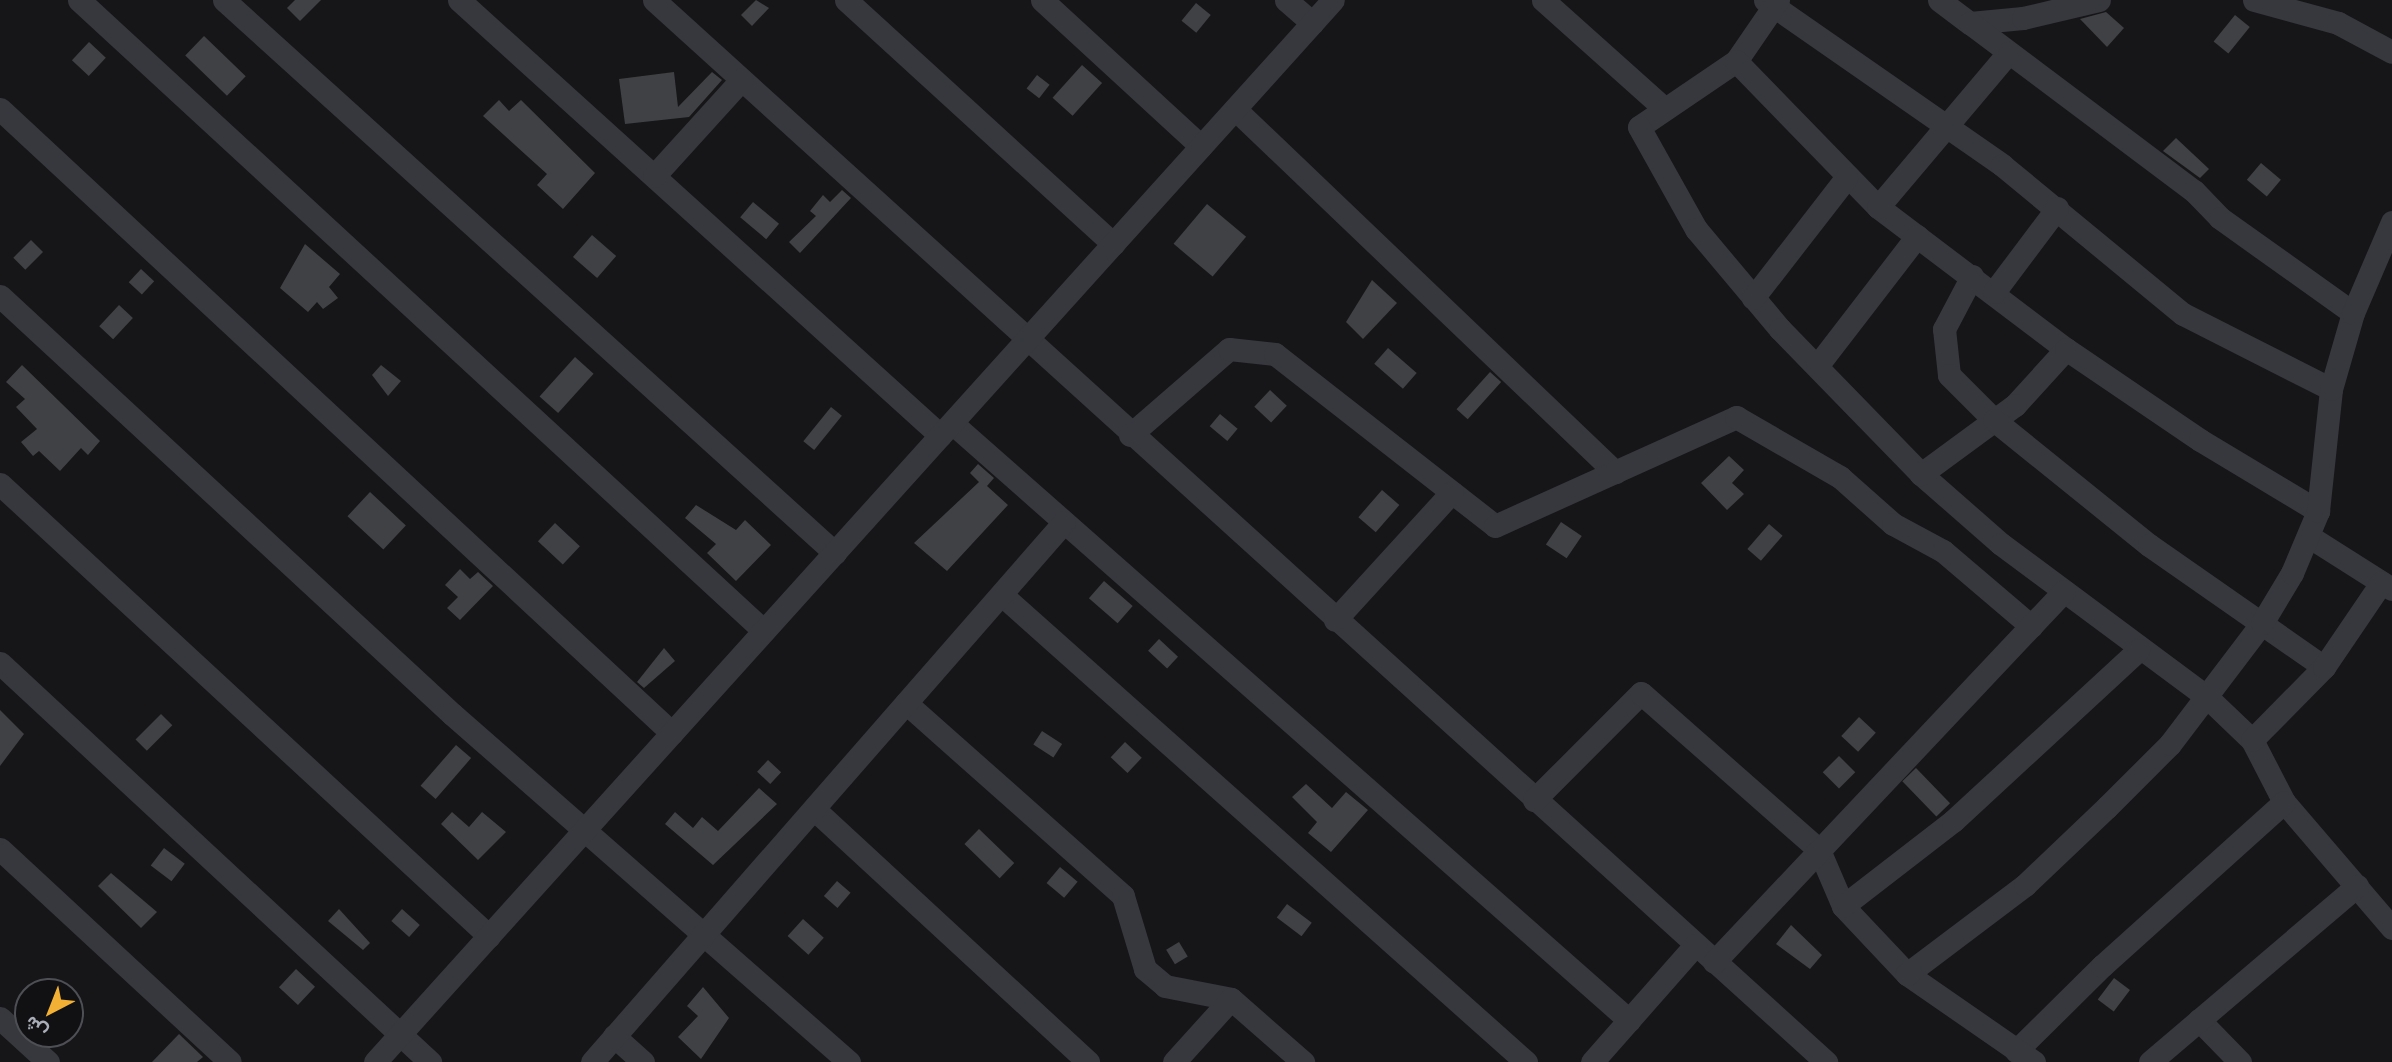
<!DOCTYPE html>
<html>
<head>
<meta charset="utf-8">
<style>
  body { margin:0 }
  #map { position:relative; width:2392px; height:1062px; overflow:hidden; background:#161618; font-family:Inter,Vazirmatn,sans-serif }
  div>[style] { position:absolute }
  .building>* { inset:0; background:#404145; transform-origin:0 0 }
  .street>* { height:23px; margin:-11.5px; padding:0 11.5px; transform-origin:11.5px; border-radius:11.5px; background:#37383d }
  span { translate:-50% -50%; white-space:nowrap; text-align:center; line-height:1.15; -webkit-text-stroke:7px #111113; paint-order:stroke }
  .north { position:absolute; left:14px; top:978px; width:70px; height:70px; box-sizing:border-box; background:#111113; border:2px solid #4d4f55; border-radius:50%; rotate:222deg; font-size:19px; font-weight:700; line-height:28px; text-align:center; color:#a8adb8 }
  .north::after { content:''; display:block; margin:auto; width:24px; height:32px; background:#f2b134; clip-path:polygon(50% 0,100% 100%,50% 72%,0 100%) }
</style>
</head>
<body>
<div id="map">
  <div class="building">
    <div style="clip-path:polygon(295px 0,321px 0,300px 21px,287px 8px)"></div>
    <div style="clip-path:polygon(756px 0,769px 8px,752px 26px,741px 15px)"></div>
    <div style="left:1196px;top:3px;width:19px;height:23px;rotate:39deg"></div>
    <div style="clip-path:polygon(2106px 12px,2124px 28px,2107px 47px,2080px 19px)"></div>
    <div style="left:2235px;top:15px;width:19px;height:34px;rotate:39deg"></div>
    <div style="left:204px;top:36px;width:58px;height:27px;rotate:44deg"></div>
    <div style="left:89px;top:42px;width:23px;height:25px;rotate:43deg"></div>
    <div style="left:1082px;top:65px;width:27px;height:44px;rotate:42deg"></div>
    <div style="clip-path:polygon(674px 72px,678px 107px,712px 72px,722px 80px,689px 117px,625px 124px,619px 79px)"></div>
    <div style="left:1037px;top:75px;width:16px;height:17px;rotate:38deg"></div>
    <div style="clip-path:polygon(499px 100px,509px 111px,521px 100px,595px 173px,563px 209px,537px 185px,547px 174px,483px 116px)"></div>
    <div style="clip-path:polygon(2176px 138px,2209px 169px,2200px 178px,2163px 151px)"></div>
    <div style="left:2261px;top:163px;width:26px;height:22px;rotate:40deg"></div>
    <div style="clip-path:polygon(842px 190px,851px 198px,800px 253px,789px 242px,816px 216px,810px 211px,823px 195px,830px 202px)"></div>
    <div style="left:753px;top:202px;width:34px;height:20px;rotate:40deg"></div>
    <div style="left:1207px;top:204px;width:51px;height:52px;rotate:40deg"></div>
    <div style="left:592px;top:235px;width:32px;height:29px;rotate:41deg"></div>
    <div style="left:31px;top:240px;width:17px;height:25px;rotate:45deg"></div>
    <div style="clip-path:polygon(305px 244px,340px 274px,329px 287px,338px 298px,323px 309px,317px 302px,308px 312px,280px 288px)"></div>
    <div style="left:141px;top:269px;width:18px;height:18px;rotate:43deg"></div>
    <div style="clip-path:polygon(1372px 280px,1397px 303px,1363px 339px,1346px 322px)"></div>
    <div style="left:119px;top:305px;width:19px;height:29px;rotate:43deg"></div>
    <div style="left:1388px;top:348px;width:38px;height:21px;rotate:41deg"></div>
    <div style="left:575px;top:357px;width:25px;height:53px;rotate:42deg"></div>
    <div style="clip-path:polygon(22px 365px,100px 441px,88px 455px,81px 448px,60px 471px,39px 451px,33px 456px,21px 442px,37px 429px,16px 407px,25px 399px,6px 382px)"></div>
    <div style="clip-path:polygon(381px 365px,401px 381px,388px 396px,372px 375px)"></div>
    <div style="left:1490px;top:372px;width:15px;height:50px;rotate:42deg"></div>
    <div style="left:1270px;top:390px;width:23px;height:23px;rotate:43deg"></div>
    <div style="left:831px;top:407px;width:14px;height:44px;rotate:39deg"></div>
    <div style="left:1220px;top:414px;width:23px;height:16px;rotate:40deg"></div>
    <div style="clip-path:polygon(1729px 456px,1744px 470px,1732px 483px,1744px 494px,1727px 510px,1701px 483px)"></div>
    <div style="clip-path:polygon(978px 464px,994px 478px,987px 486px,1008px 505px,947px 571px,914px 543px,979px 482px,970px 473px)"></div>
    <div style="left:1382px;top:490px;width:23px;height:36px;rotate:41deg"></div>
    <div style="left:370px;top:492px;width:49px;height:33px;rotate:43deg"></div>
    <div style="clip-path:polygon(696px 505px,736px 530px,745px 520px,771px 545px,736px 581px,707px 553px,716px 544px,685px 518px)"></div>
    <div style="left:1561px;top:522px;width:25px;height:27px;rotate:34deg"></div>
    <div style="left:555px;top:523px;width:34px;height:25px;rotate:43deg"></div>
    <div style="left:1769px;top:524px;width:18px;height:33px;rotate:41deg"></div>
    <div style="clip-path:polygon(460px 569px,470px 579px,478px 572px,493px 586px,460px 620px,447px 608px,458px 597px,445px 585px)"></div>
    <div style="left:1104px;top:581px;width:38px;height:23px;rotate:41deg"></div>
    <div style="left:1159px;top:639px;width:26px;height:16px;rotate:43deg"></div>
    <div style="clip-path:polygon(664px 648px,675px 661px,644px 688px,637px 682px)"></div>
    <div style="clip-path:polygon(0 710px,24px 734px,0 766px)"></div>
    <div style="left:161px;top:714px;width:16px;height:36px;rotate:45deg"></div>
    <div style="left:1859px;top:717px;width:23px;height:26px;rotate:43deg"></div>
    <div style="left:1042px;top:731px;width:24px;height:16px;rotate:33deg"></div>
    <div style="left:1125px;top:742px;width:23px;height:21px;rotate:43deg"></div>
    <div style="left:456px;top:745px;width:20px;height:54px;rotate:41deg"></div>
    <div style="left:1839px;top:756px;width:23px;height:23px;rotate:45deg"></div>
    <div style="left:768px;top:760px;width:18px;height:16px;rotate:43deg"></div>
    <div style="left:1916px;top:768px;width:49px;height:19px;rotate:46deg"></div>
    <div style="clip-path:polygon(1306px 784px,1332px 808px,1346px 792px,1368px 810px,1331px 852px,1308px 833px,1317px 822px,1292px 797px)"></div>
    <div style="clip-path:polygon(759px 788px,777px 804px,713px 865px,665px 824px,675px 812px,693px 828px,702px 817px,718px 831px)"></div>
    <div style="clip-path:polygon(452px 812px,469px 827px,482px 812px,506px 832px,478px 860px,441px 824px)"></div>
    <div style="left:979px;top:829px;width:49px;height:21px;rotate:44deg"></div>
    <div style="left:164px;top:848px;width:26px;height:22px;rotate:37deg"></div>
    <div style="left:1060px;top:867px;width:23px;height:21px;rotate:40deg"></div>
    <div style="clip-path:polygon(111px 873px,157px 912px,141px 928px,98px 886px)"></div>
    <div style="left:837px;top:881px;width:18px;height:20px;rotate:41deg"></div>
    <div style="left:1287px;top:904px;width:31px;height:17px;rotate:37deg"></div>
    <div style="clip-path:polygon(339px 909px,370px 943px,363px 950px,328px 921px)"></div>
    <div style="left:402px;top:909px;width:24px;height:16px;rotate:42deg"></div>
    <div style="left:803px;top:919px;width:28px;height:23px;rotate:42deg"></div>
    <div style="clip-path:polygon(1791px 925px,1822px 955px,1810px 969px,1776px 944px)"></div>
    <div style="left:1179px;top:942px;width:17px;height:15px;rotate:59deg"></div>
    <div style="left:296px;top:969px;width:26px;height:25px;rotate:43deg"></div>
    <div style="left:2114px;top:978px;width:20px;height:27px;rotate:37deg"></div>
    <div style="clip-path:polygon(703px 987px,729px 1018px,701px 1059px,678px 1037px,698px 1016px,687px 1006px)"></div>
    <div style="clip-path:polygon(179px 1034px,203px 1057px,197px 1062px,152px 1062px)"></div>
  </div>
  <div class="street">
    <div style="left:79px;top:0;width:931px;rotate:42.65deg"></div>
    <div style="left:224px;top:0;width:824px;rotate:42.15deg"></div>
    <div style="left:459px;top:0;width:649px;rotate:42.13deg"></div>
    <div style="left:654px;top:0;width:1582px;rotate:42.18deg"></div>
    <div style="left:846px;top:0;width:362px;rotate:42.4deg"></div>
    <div style="left:1042px;top:0;width:216px;rotate:42.6deg"></div>
    <div style="left:1286px;top:0;width:35px;rotate:41deg"></div>
    <div style="left:1543px;top:0;width:162px;rotate:41.8deg"></div>
    <div style="left:1765px;top:0;width:289px;rotate:34.8deg"></div>
    <div style="left:2002px;top:165px;width:234px;rotate:39.5deg"></div>
    <div style="left:2183px;top:314px;width:166px;rotate:26.9deg"></div>
    <div style="left:1778px;top:0;width:74px;rotate:124.5deg"></div>
    <div style="left:1736px;top:61px;width:117px;rotate:145.8deg"></div>
    <div style="left:1639px;top:127px;width:117px;rotate:60.8deg"></div>
    <div style="left:1696px;top:229px;width:131px;rotate:50deg"></div>
    <div style="left:1780px;top:329px;width:202px;rotate:45.8deg"></div>
    <div style="left:1921px;top:474px;width:106px;rotate:41.2deg"></div>
    <div style="left:2001px;top:544px;width:257px;rotate:36.6deg"></div>
    <div style="left:2207px;top:697px;width:62px;rotate:43.7deg"></div>
    <div style="left:2252px;top:740px;width:70px;rotate:62.7deg"></div>
    <div style="left:2284px;top:802px;width:166px;rotate:49.4deg"></div>
    <div style="left:1939px;top:0;width:39px;rotate:37deg"></div>
    <div style="left:1970px;top:23px;width:53px;rotate:-5.4deg"></div>
    <div style="left:2023px;top:18px;width:78px;rotate:-13.3deg"></div>
    <div style="left:2254px;top:0;width:87px;rotate:15.3deg"></div>
    <div style="left:2338px;top:23px;width:61px;rotate:28.2deg"></div>
    <div style="left:1970px;top:23px;width:280px;rotate:36.9deg"></div>
    <div style="left:2194px;top:191px;width:37px;rotate:46deg"></div>
    <div style="left:2220px;top:218px;width:163px;rotate:35.5deg"></div>
    <div style="left:1736px;top:61px;width:204px;rotate:45.8deg"></div>
    <div style="left:1878px;top:207px;width:236px;rotate:37.1deg"></div>
    <div style="left:2066px;top:349px;width:76px;rotate:132.3deg"></div>
    <div style="left:2015px;top:405px;width:117px;rotate:143.7deg"></div>
    <div style="left:0;top:109px;width:917px;rotate:42.88deg"></div>
    <div style="left:1235px;top:109px;width:526px;rotate:43.69deg"></div>
    <div style="left:654px;top:176px;width:130px;rotate:-47.8deg"></div>
    <div style="left:1878px;top:207px;width:202px;rotate:-49.8deg"></div>
    <div style="left:1972px;top:276px;width:60px;rotate:117.8deg"></div>
    <div style="left:1944px;top:329px;width:46px;rotate:83.8deg"></div>
    <div style="left:1949px;top:375px;width:64px;rotate:45deg"></div>
    <div style="left:1994px;top:420px;width:199px;rotate:38.9deg"></div>
    <div style="left:2149px;top:545px;width:213px;rotate:34.9deg"></div>
    <div style="left:1994px;top:292px;width:105px;rotate:-53.1deg"></div>
    <div style="left:0;top:296px;width:616px;rotate:42.76deg"></div>
    <div style="left:452px;top:714px;width:528px;rotate:41.24deg"></div>
    <div style="left:1753px;top:298px;width:152px;rotate:-52.2deg"></div>
    <div style="left:2066px;top:349px;width:162px;rotate:34.2deg"></div>
    <div style="left:2200px;top:440px;width:138px;rotate:31deg"></div>
    <div style="left:1817px;top:366px;width:164px;rotate:-52.4deg"></div>
    <div style="left:952px;top:423px;width:903px;rotate:41.41deg"></div>
    <div style="left:1130px;top:435px;width:131px;rotate:-41deg"></div>
    <div style="left:1229px;top:349px;width:46px;rotate:6.2deg"></div>
    <div style="left:1275px;top:354px;width:279px;rotate:38deg"></div>
    <div style="left:1495px;top:526px;width:265px;rotate:-24.3deg"></div>
    <div style="left:1736px;top:417px;width:120px;rotate:30deg"></div>
    <div style="left:1840px;top:477px;width:71px;rotate:41.6deg"></div>
    <div style="left:1893px;top:524px;width:57px;rotate:28.4deg"></div>
    <div style="left:1943px;top:551px;width:116px;rotate:40.4deg"></div>
    <div style="left:0;top:484px;width:666px;rotate:42.75deg"></div>
    <div style="left:2310px;top:537px;width:97px;rotate:32.4deg"></div>
    <div style="left:1002px;top:595px;width:702px;rotate:41.71deg"></div>
    <div style="left:1335px;top:620px;width:173px;rotate:-47.6deg"></div>
    <div style="left:0;top:663px;width:587px;rotate:42.86deg"></div>
    <div style="left:906px;top:703px;width:290px;rotate:41.6deg"></div>
    <div style="left:1123px;top:896px;width:76px;rotate:73.2deg"></div>
    <div style="left:1145px;top:969px;width:26px;rotate:40deg"></div>
    <div style="left:1165px;top:986px;width:67px;rotate:11.1deg"></div>
    <div style="left:1231px;top:999px;width:96px;rotate:41.2deg"></div>
    <div style="left:2252px;top:740px;width:103px;rotate:-45.4deg"></div>
    <div style="left:2324px;top:667px;width:102px;rotate:-55.8deg"></div>
    <div style="left:1534px;top:800px;width:151px;rotate:-45deg"></div>
    <div style="left:1641px;top:693px;width:237px;rotate:41.4deg"></div>
    <div style="left:1819px;top:850px;width:61px;rotate:66.8deg"></div>
    <div style="left:814px;top:809px;width:373px;rotate:42.7deg"></div>
    <div style="left:0;top:849px;width:313px;rotate:42.8deg"></div>
    <div style="left:1714px;top:962px;width:510px;rotate:-46.67deg"></div>
    <div style="left:1907px;top:974px;width:93px;rotate:-133.3deg"></div>
    <div style="left:1843px;top:906px;width:139px;rotate:-37.7deg"></div>
    <div style="left:1953px;top:821px;width:252px;rotate:-42.7deg"></div>
    <div style="left:0;top:1018px;width:65px;rotate:42.5deg"></div>
    <div style="left:2199px;top:1020px;width:59px;rotate:45.7deg"></div>
    <div style="left:614px;top:1036px;width:39px;rotate:42deg"></div>
    <div style="left:2016px;top:1051px;width:121px;rotate:-44.7deg"></div>
    <div style="left:2102px;top:966px;width:245px;rotate:-42deg"></div>
    <div style="left:375px;top:1062px;width:1430px;rotate:-47.95deg"></div>
    <div style="left:592px;top:1062px;width:717px;rotate:-48.84deg"></div>
    <div style="left:1174px;top:1062px;width:85px;rotate:-47.9deg"></div>
    <div style="left:1592px;top:1062px;width:156px;rotate:-48.6deg"></div>
    <div style="left:2034px;top:1062px;width:155px;rotate:-145.3deg"></div>
    <div style="left:1907px;top:974px;width:148px;rotate:-37deg"></div>
    <div style="left:2025px;top:885px;width:113px;rotate:-43.6deg"></div>
    <div style="left:2107px;top:807px;width:89px;rotate:-45deg"></div>
    <div style="left:2170px;top:744px;width:152px;rotate:-52.8deg"></div>
    <div style="left:2262px;top:623px;width:58px;rotate:-59deg"></div>
    <div style="left:2292px;top:573px;width:67px;rotate:-67.2deg"></div>
    <div style="left:2318px;top:511px;width:123px;rotate:-83.9deg"></div>
    <div style="left:2331px;top:389px;width:79px;rotate:-73.9deg"></div>
    <div style="left:2353px;top:313px;width:99px;rotate:-66.8deg"></div>
    <div style="left:2150px;top:1062px;width:272px;rotate:-40.4deg"></div>
  </div>
  <div class="north">ش</div>
</div>
</body>
</html>
